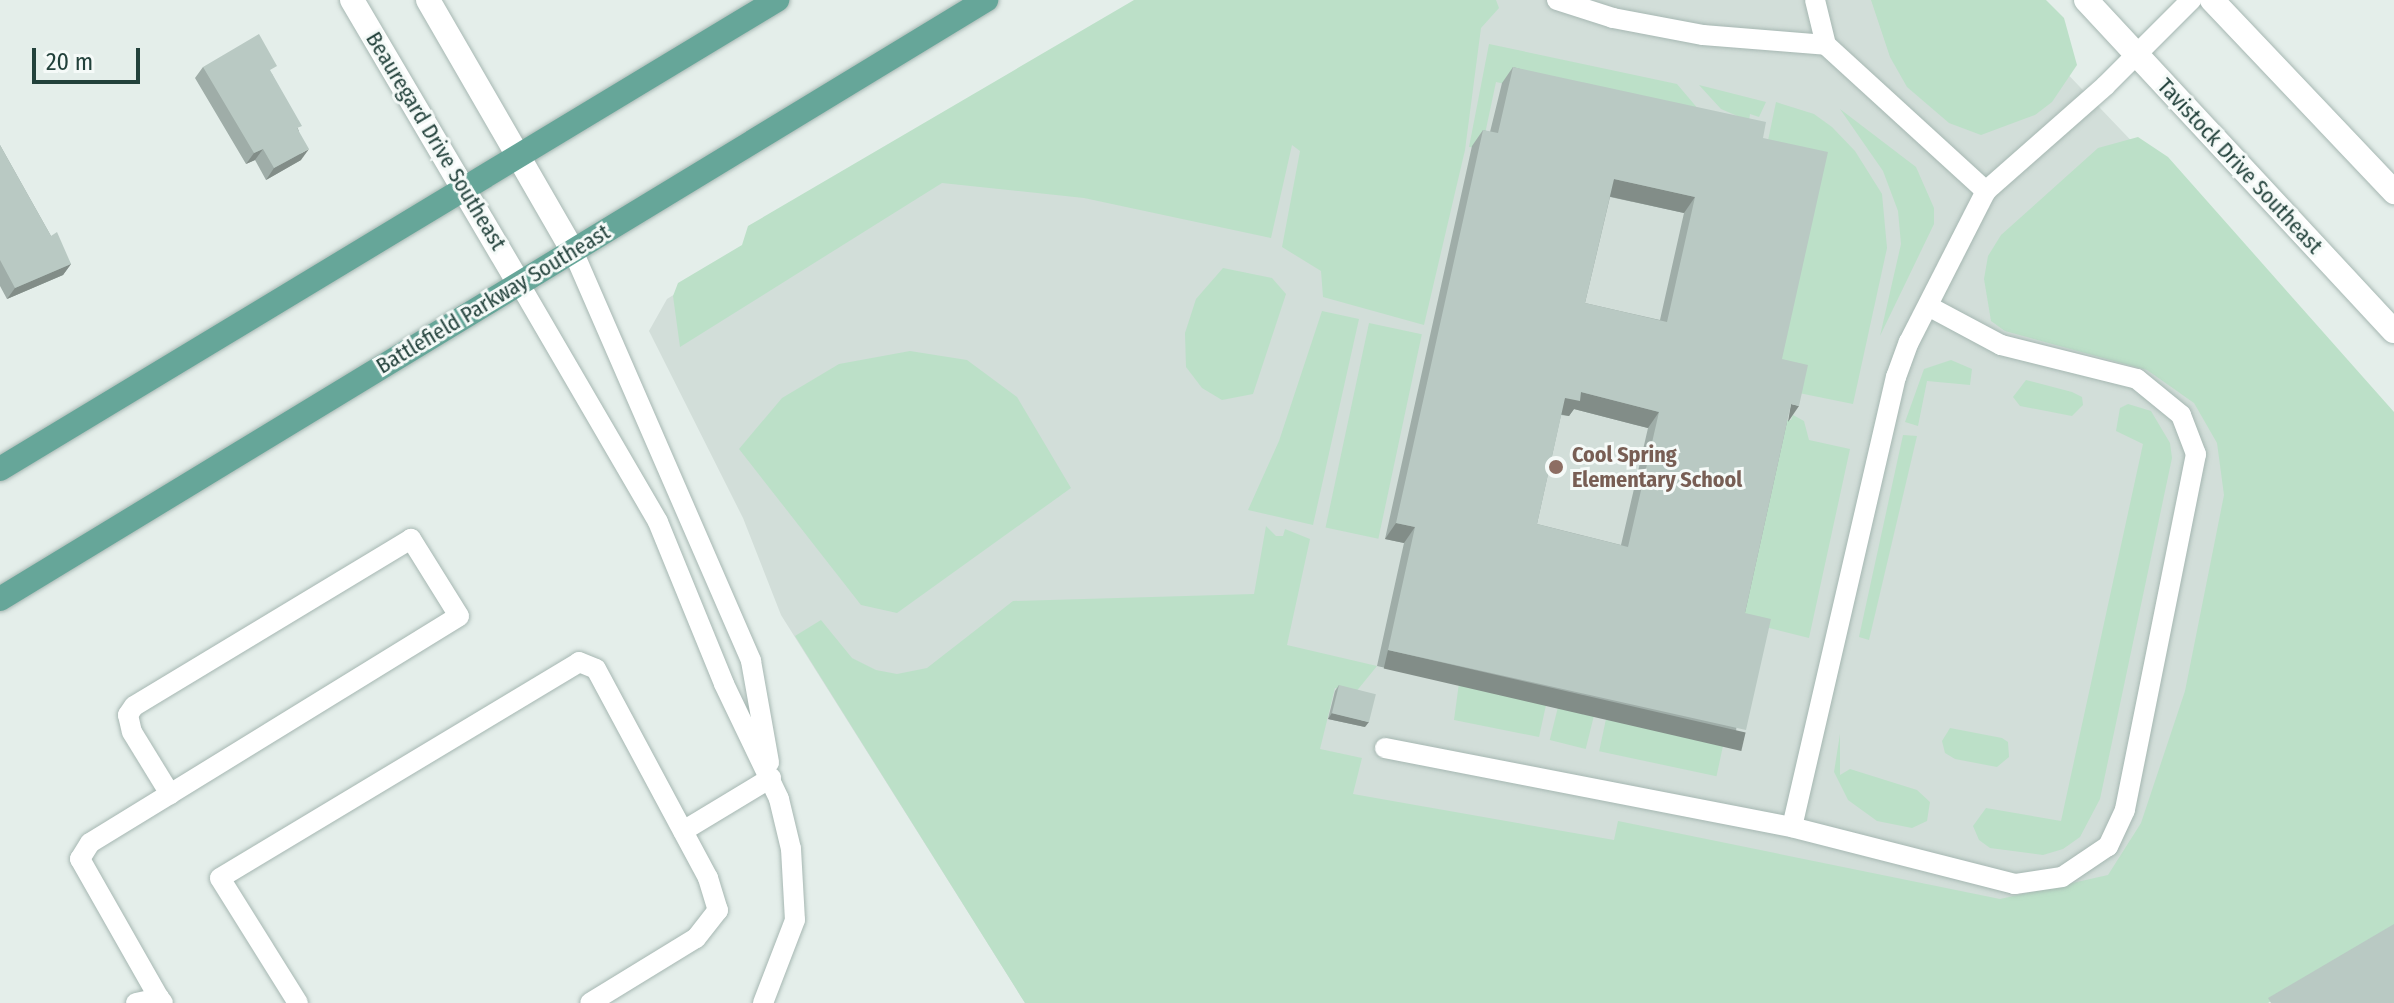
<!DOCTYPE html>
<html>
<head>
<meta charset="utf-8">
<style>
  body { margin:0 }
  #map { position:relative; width:2394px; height:1003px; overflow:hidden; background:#e4eeea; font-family:"Fira Sans Condensed",sans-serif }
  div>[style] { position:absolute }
  .built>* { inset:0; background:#d2ded9 }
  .green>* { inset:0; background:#bce0c8; transform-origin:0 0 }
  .roads { filter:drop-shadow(0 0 2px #a6b7b2) drop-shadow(0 0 2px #a6b7b2) }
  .service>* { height:20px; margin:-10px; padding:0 10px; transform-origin:10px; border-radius:10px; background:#fff }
  .minor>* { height:24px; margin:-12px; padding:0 12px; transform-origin:12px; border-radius:12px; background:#fff }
  .tertiary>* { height:24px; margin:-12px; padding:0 12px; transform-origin:12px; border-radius:12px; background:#fff }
  .primary>* { height:24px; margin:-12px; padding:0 12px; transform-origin:12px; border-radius:12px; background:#66a699 }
  .wall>* { inset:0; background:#9fada8 }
  .shaded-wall>* { inset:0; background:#828d88; transform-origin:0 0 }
  .building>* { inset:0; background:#b9c9c3; transform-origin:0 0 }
  .dots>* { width:22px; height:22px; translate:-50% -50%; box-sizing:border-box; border:4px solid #f5faf8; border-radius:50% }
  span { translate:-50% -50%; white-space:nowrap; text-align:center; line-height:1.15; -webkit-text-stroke:6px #f5faf8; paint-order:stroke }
  .street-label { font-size:22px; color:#22413b }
  .education-label { font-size:22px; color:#785e54; font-weight:700 }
  .left { translate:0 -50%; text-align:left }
  .scale { position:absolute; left:32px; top:48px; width:108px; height:36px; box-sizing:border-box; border:4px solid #22413b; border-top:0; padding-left:10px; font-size:24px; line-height:28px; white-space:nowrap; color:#22413b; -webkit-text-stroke:6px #f5faf8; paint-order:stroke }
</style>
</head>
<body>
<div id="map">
  <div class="built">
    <div style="clip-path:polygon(1154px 0,1997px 0,2394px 416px,2394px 928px,1025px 1003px,781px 615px,743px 518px,649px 331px,667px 299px)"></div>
  </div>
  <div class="green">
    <div style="clip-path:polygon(1134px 0,1496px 0,1499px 8px,1481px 28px,1465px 150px,1424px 325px,1323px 297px,1321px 271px,1282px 247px,1300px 151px,1292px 145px,1271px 238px,1084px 198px,942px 183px,680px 347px,673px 296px,678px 283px,742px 245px,748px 226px)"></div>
    <div style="clip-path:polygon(1871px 0,2046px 0,2064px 18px,2077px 65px,2052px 102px,2035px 115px,1981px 135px,1949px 123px,1907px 87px,1890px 57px)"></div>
    <div style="clip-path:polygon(1489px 44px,1677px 84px,1699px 110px,1743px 135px,1496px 82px,1482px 148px,1469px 147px)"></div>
    <div style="clip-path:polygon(1699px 85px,1766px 102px,1759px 117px,1750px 114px,1749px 121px,1721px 109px)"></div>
    <div style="clip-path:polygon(1776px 102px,1814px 114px,1832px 127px,1855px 151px,1882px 194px,1887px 248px,1853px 404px,1794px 392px,1771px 375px,1765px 155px)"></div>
    <div style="clip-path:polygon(1840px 109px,1916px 167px,1934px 208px,1934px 224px,1880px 336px,1901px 244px,1898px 211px,1883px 171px)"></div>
    <div style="clip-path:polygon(2138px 137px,2168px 157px,2394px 412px,2394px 928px,2268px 1003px,1025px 1003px,795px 636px,821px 620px,852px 658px,876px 670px,897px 674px,927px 668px,1013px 601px,1254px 594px,1266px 526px,1276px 536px,1283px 536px,1285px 529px,1310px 539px,1287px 645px,1377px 666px,1355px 693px,1335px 688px,1320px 749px,1362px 758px,1353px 794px,1614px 840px,1618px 821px,2000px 899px,2108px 875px,2141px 823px,2185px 691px,2224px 495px,2217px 443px,2194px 403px,2147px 370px,2005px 331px,1991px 321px,1984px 279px,1988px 256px,2001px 235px,2098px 148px)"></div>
    <div style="clip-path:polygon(1223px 268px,1272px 278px,1286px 294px,1253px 394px,1222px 400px,1202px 388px,1186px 367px,1185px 333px,1196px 299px)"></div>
    <div style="clip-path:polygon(1322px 311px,1359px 319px,1313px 525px,1248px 510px,1279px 441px)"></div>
    <div style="left:1369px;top:323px;width:54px;height:209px;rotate:12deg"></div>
    <div style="clip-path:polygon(910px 351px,967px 360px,1017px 397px,1071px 488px,897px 613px,861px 605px,739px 449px,782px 398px,839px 364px)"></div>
    <div style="clip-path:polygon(1951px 360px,1972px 369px,1970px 385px,1927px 381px,1918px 426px,1905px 422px,1924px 369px)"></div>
    <div style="clip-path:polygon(2026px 380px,2072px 392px,2082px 397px,2083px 405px,2072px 416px,2020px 406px,2013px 397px)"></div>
    <div style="clip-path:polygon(2128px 404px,2151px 411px,2170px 443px,2172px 458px,2100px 799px,2080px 837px,2063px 849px,2043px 855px,1990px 848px,1979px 840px,1973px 826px,1986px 808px,2061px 821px,2143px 444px,2116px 431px,2120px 408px)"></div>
    <div style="clip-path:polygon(1793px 415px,1804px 421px,1809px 440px,1850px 449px,1809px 638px,1742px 621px,1780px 420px,1791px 420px)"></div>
    <div style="clip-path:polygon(1903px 435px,1917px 436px,1869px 640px,1859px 637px)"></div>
    <div style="clip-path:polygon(1459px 683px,1546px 705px,1539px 737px,1454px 720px)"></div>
    <div style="left:1558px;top:707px;width:37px;height:34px;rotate:14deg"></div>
    <div style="left:1606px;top:719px;width:120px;height:33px;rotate:12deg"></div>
    <div style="clip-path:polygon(1950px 728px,2002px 738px,2008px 742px,2009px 757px,1997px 767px,1955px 759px,1945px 753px,1942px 741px)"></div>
    <div style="clip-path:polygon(1840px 734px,1840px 775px,1850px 769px,1917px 790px,1930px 802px,1927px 821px,1912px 828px,1877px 821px,1848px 800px,1834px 772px)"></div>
  </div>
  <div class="roads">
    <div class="service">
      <div style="left:1557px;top:0;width:59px;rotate:17.8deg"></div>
      <div style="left:1613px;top:18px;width:92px;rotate:10.7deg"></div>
      <div style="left:1703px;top:35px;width:123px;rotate:4.6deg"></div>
      <div style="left:1815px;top:0;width:46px;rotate:76.3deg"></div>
      <div style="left:1826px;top:45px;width:217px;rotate:42.4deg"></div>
      <div style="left:573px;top:251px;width:447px;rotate:66.5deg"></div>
      <div style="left:751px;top:661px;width:103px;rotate:79.9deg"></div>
      <div style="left:519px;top:283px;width:276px;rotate:59.8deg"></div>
      <div style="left:658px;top:522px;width:175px;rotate:67.8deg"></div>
      <div style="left:724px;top:684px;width:127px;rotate:64.4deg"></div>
      <div style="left:779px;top:799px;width:51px;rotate:76.5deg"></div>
      <div style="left:791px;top:849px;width:71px;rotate:86.8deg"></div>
      <div style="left:795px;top:920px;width:89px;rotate:111.1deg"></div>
      <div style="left:1928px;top:306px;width:83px;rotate:28.1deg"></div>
      <div style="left:2001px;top:345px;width:140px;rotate:14deg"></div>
      <div style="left:2137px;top:379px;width:57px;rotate:39.3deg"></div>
      <div style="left:2181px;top:415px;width:42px;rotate:69deg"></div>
      <div style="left:2196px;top:454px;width:363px;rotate:101.3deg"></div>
      <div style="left:2125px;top:810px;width:40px;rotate:115deg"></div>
      <div style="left:2108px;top:846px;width:55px;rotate:146deg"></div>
      <div style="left:2062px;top:877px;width:48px;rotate:171.5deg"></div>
      <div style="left:2015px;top:884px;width:230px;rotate:-165.7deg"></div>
      <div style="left:1792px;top:827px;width:462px;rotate:-77deg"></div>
      <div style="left:1896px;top:377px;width:37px;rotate:-70deg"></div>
      <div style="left:1909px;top:342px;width:169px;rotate:-63deg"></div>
      <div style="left:1986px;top:191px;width:159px;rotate:-41.4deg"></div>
      <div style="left:2105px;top:86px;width:122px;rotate:-45deg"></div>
      <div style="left:1385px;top:748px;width:415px;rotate:11deg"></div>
      <div style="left:683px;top:831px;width:103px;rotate:-31.1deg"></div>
      <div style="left:159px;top:998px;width:160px;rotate:-119.6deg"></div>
      <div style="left:80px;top:859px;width:19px;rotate:-58deg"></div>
      <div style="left:90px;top:843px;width:94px;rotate:-31.5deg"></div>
      <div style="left:170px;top:794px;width:339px;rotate:-31.6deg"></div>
      <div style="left:459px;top:616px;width:91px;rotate:-121.9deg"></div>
      <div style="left:411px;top:539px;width:323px;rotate:148.9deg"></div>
      <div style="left:134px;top:706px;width:11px;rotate:124deg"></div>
      <div style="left:128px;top:715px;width:17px;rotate:77deg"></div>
      <div style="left:132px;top:732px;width:73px;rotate:58.5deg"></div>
      <div style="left:136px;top:1003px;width:24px;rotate:-12deg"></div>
      <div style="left:159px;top:998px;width:6px;rotate:51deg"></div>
      <div style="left:298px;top:1003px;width:147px;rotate:-122deg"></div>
      <div style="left:220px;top:878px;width:419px;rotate:-31deg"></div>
      <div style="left:579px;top:662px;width:18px;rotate:22deg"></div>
      <div style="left:596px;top:669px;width:237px;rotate:61.8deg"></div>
      <div style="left:708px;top:878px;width:34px;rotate:73deg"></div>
      <div style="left:718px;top:910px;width:36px;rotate:128deg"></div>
      <div style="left:696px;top:938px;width:124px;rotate:148.5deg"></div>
    </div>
    <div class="minor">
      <div style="left:352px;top:0;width:329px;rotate:59.5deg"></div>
      <div style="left:428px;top:0;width:290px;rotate:60deg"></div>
    </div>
    <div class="tertiary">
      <div style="left:2086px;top:0;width:452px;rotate:47.1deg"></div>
      <div style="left:2212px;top:0;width:265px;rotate:46.5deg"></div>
    </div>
    <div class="primary">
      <div style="left:0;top:469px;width:908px;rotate:-31.12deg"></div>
      <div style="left:0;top:599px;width:1154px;rotate:-31.28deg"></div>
    </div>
  </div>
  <div class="wall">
    <div style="clip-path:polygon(203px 67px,272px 74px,299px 131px,301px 160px,266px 180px,255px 160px,246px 164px,195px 78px)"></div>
    <div style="clip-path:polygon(evenodd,1513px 67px,1763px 138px,1787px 422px,1745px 613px,1735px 746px,1377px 666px,1404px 543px,1385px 539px,1472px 146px,1483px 130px,1490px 132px,1502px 83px,1513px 67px,1610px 197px,1684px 213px,1660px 320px,1585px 303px,1610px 197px,1513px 67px,1574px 409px,1648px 428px,1621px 545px,1537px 524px,1561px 415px,1569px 416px,1574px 409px)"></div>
    <div style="clip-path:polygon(0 145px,51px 236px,71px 264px,63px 275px,7px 299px,0 286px)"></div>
    <div style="clip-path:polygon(1339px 685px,1365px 727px,1328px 719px,1335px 691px)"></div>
  </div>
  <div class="shaded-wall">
    <div style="clip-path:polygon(263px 149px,255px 160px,246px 164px,254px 153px)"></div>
    <div style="clip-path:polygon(309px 149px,301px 160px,266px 180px,274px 168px)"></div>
    <div style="clip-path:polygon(1614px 179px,1695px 197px,1684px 213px,1603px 195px)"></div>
    <div style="clip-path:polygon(71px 264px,63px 275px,7px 299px,15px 288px)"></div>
    <div style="clip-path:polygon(1581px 392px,1659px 412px,1648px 428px,1574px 409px,1569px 416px,1554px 413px,1565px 398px)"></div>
    <div style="clip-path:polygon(1791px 404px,1799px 406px,1788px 422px)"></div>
    <div style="clip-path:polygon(1396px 523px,1415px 527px,1404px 543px,1385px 539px)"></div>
    <div style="left:1388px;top:650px;width:367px;height:19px;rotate:13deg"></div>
    <div style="clip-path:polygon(1332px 713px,1369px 722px,1365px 727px,1328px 719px)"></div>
  </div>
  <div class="building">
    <div style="clip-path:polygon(259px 34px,277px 66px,270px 70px,302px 126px,297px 128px,309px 149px,274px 168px,263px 149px,254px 153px,203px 67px)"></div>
    <div style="clip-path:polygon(evenodd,1513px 67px,1766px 122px,1763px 138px,1828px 152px,1782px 359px,1808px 365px,1799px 406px,1791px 404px,1745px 613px,1771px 619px,1746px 730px,1388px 650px,1415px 527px,1396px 523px,1483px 130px,1498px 133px,1513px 67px,1614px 179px,1695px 197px,1667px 322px,1585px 303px,1614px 179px,1513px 67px,1581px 392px,1659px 412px,1628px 547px,1537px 524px,1565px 398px,1580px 401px,1581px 392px)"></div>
    <div style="clip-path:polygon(0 145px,51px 236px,57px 232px,71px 264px,15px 288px,0 260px)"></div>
    <div style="left:1339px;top:685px;width:38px;height:29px;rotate:14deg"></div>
    <div style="clip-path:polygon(2394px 924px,2394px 1003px,2271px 1003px,2268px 998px)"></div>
  </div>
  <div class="dots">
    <div style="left:1556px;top:467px;background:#8d6e63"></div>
  </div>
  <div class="street-label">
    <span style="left:436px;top:141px;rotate:59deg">Beauregard Drive Southeast</span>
    <span style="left:2240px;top:166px;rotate:47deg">Tavistock Drive Southeast</span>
    <span style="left:493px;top:299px;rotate:-31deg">Battlefield Parkway Southeast</span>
  </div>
  <div class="education-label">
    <span class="left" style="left:1572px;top:467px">Cool Spring<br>Elementary School</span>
  </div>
  <div class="scale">20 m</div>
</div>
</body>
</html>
